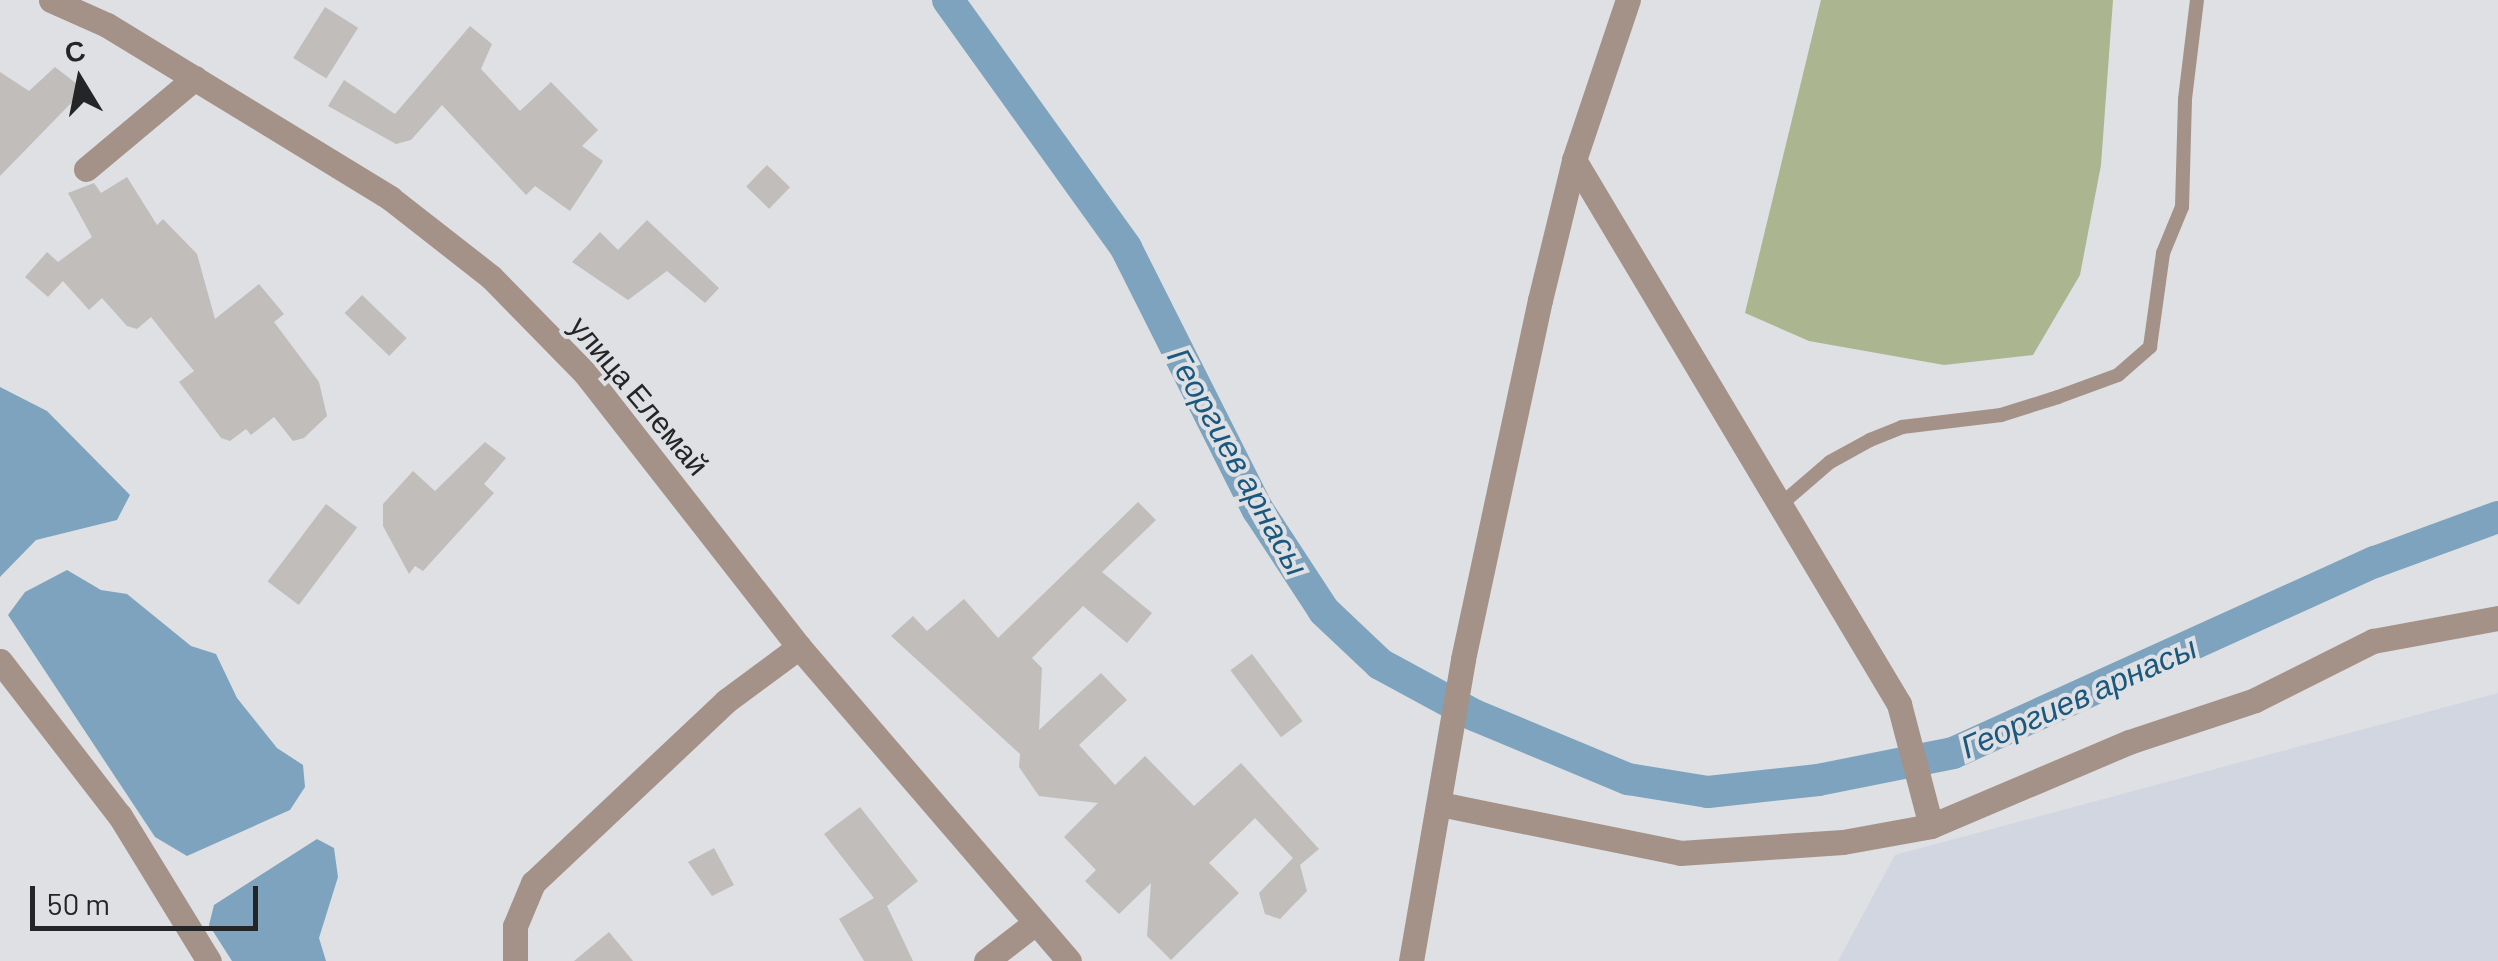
<!DOCTYPE html>
<html>
<head>
<meta charset="utf-8">
<style>
  body { margin:0 }
  #map { position:relative; width:2498px; height:961px; overflow:hidden; background:#dee0e4; font-family:Barlow,sans-serif }
  div>[style] { position:absolute }
  .built>* { inset:0; background:#d1d6e1 }
  .green>* { inset:0; background:#abb691 }
  .water>* { inset:0; background:#7ea3be }
  .canal>* { height:32px; margin:-16px; padding:0 16px; transform-origin:16px; border-radius:16px; background:#7ea3be }
  .building>* { inset:0; background:#c1bdba; transform-origin:0 0 }
  .service>* { height:14px; margin:-7px; padding:0 7px; transform-origin:7px; border-radius:7px; background:#a49288 }
  .minor>* { height:25px; margin:-12.5px; padding:0 12.5px; transform-origin:12.5px; border-radius:12.5px; background:#a49288 }
  .tertiary>* { height:25px; margin:-12.5px; padding:0 12.5px; transform-origin:12.5px; border-radius:12.5px; background:#a49288 }
  span { translate:-50% -50%; white-space:nowrap; text-align:center; line-height:1.15; -webkit-text-stroke:8px #dee0e4; paint-order:stroke }
  .street-label { font-size:30px; color:#242526 }
  .water-label { font-size:32px; color:#1b587e; font-style:italic }
  .north { position:absolute; left:30px; top:30px; width:100px; height:100px; -webkit-text-stroke:8px #dee0e4; paint-order:stroke; rotate:350deg; font-size:28px; font-weight:700; line-height:40px; text-align:center; color:#242526 }
  .north::after { content:''; display:block; margin:auto; width:35px; height:45px; background:#242526; clip-path:polygon(50% 0,100% 100%,50% 72%,0 100%) }
  .scale { position:absolute; left:30px; top:886px; width:228px; height:45px; box-sizing:border-box; border:5px solid #242526; border-top:0; padding-left:12px; font-size:30px; line-height:35px; white-space:nowrap; color:#242526; -webkit-text-stroke:8px #dee0e4; paint-order:stroke }
</style>
</head>
<body>
<div id="map">
  <div class="built">
    <div style="clip-path:polygon(2498px 693px,2498px 961px,1838px 961px,1895px 855px)"></div>
  </div>
  <div class="green">
    <div style="clip-path:polygon(1821px 0,2113px 0,2101px 165px,2080px 275px,2033px 355px,1944px 365px,1809px 341px,1745px 313px)"></div>
  </div>
  <div class="water">
    <div style="clip-path:polygon(0 387px,47px 411px,130px 495px,117px 520px,36px 540px,0 577px)"></div>
    <div style="clip-path:polygon(67px 570px,101px 590px,127px 594px,191px 646px,216px 654px,237px 698px,277px 748px,303px 765px,305px 787px,290px 810px,187px 856px,155px 837px,8px 615px,25px 592px)"></div>
    <div style="clip-path:polygon(317px 839px,334px 848px,338px 877px,319px 938px,326px 961px,232px 961px,209px 925px,214px 905px)"></div>
  </div>
  <div class="canal">
    <div style="left:948px;top:0;width:305px;rotate:54.3deg"></div>
    <div style="left:1126px;top:248px;width:293px;rotate:63.3deg"></div>
    <div style="left:1258px;top:510px;width:121px;rotate:56.8deg"></div>
    <div style="left:1324px;top:611px;width:77px;rotate:43.4deg"></div>
    <div style="left:1380px;top:664px;width:107px;rotate:28.5deg"></div>
    <div style="left:1474px;top:715px;width:167px;rotate:22.6deg"></div>
    <div style="left:1628px;top:779px;width:81px;rotate:9.2deg"></div>
    <div style="left:1708px;top:792px;width:111px;rotate:-6.2deg"></div>
    <div style="left:1818px;top:780px;width:138px;rotate:-11.3deg"></div>
    <div style="left:1953px;top:753px;width:463px;rotate:-24.4deg"></div>
    <div style="left:2375px;top:562px;width:131px;rotate:-20.1deg"></div>
  </div>
  <div class="building">
    <div style="left:325px;top:7px;width:39px;height:60px;rotate:32deg"></div>
    <div style="clip-path:polygon(470px 26px,492px 44px,481px 69px,520px 111px,551px 82px,598px 130px,582px 146px,603px 161px,570px 211px,535px 186px,526px 195px,442px 105px,411px 140px,396px 144px,328px 106px,344px 80px,395px 114px)"></div>
    <div style="clip-path:polygon(55px 67px,77px 84px,77px 97px,0 176px,0 72px,29px 91px)"></div>
    <div style="left:767px;top:165px;width:32px;height:30px;rotate:44deg"></div>
    <div style="clip-path:polygon(127px 177px,157px 225px,163px 219px,197px 254px,215px 319px,259px 284px,284px 314px,274px 322px,319px 382px,327px 416px,304px 438px,293px 441px,274px 417px,251px 435px,246px 429px,230px 441px,221px 438px,179px 382px,194px 371px,151px 317px,137px 329px,127px 326px,102px 298px,89px 310px,63px 281px,48px 297px,25px 277px,47px 252px,58px 262px,92px 237px,68px 193px,94px 183px,101px 193px)"></div>
    <div style="clip-path:polygon(647px 220px,719px 288px,705px 303px,667px 271px,628px 300px,572px 262px,600px 232px,618px 250px)"></div>
    <div style="left:362px;top:295px;width:62px;height:25px;rotate:44deg"></div>
    <div style="clip-path:polygon(485px 442px,506px 458px,484px 484px,494px 493px,423px 571px,415px 566px,409px 574px,383px 526px,383px 504px,413px 471px,435px 491px)"></div>
    <div style="clip-path:polygon(1138px 502px,1156px 520px,1102px 572px,1152px 613px,1127px 643px,1083px 606px,1032px 658px,1042px 668px,1039px 730px,1101px 673px,1127px 700px,1079px 745px,1115px 785px,1145px 756px,1194px 806px,1241px 763px,1319px 849px,1300px 865px,1307px 891px,1280px 919px,1265px 914px,1259px 893px,1293px 858px,1255px 818px,1209px 863px,1239px 893px,1171px 960px,1147px 936px,1151px 883px,1119px 914px,1085px 881px,1096px 870px,1064px 837px,1098px 803px,1039px 796px,1019px 767px,1020px 754px,891px 636px,913px 616px,927px 631px,964px 599px,998px 638px)"></div>
    <div style="left:326px;top:504px;width:39px;height:97px;rotate:37deg"></div>
    <div style="left:1252px;top:654px;width:84px;height:27px;rotate:53deg"></div>
    <div style="clip-path:polygon(860px 807px,918px 881px,887px 906px,913px 961px,864px 961px,839px 919px,874px 898px,824px 834px)"></div>
    <div style="clip-path:polygon(714px 848px,734px 885px,712px 896px,688px 862px)"></div>
    <div style="clip-path:polygon(609px 932px,633px 961px,574px 961px)"></div>
  </div>
  <div class="service">
    <div style="left:1779px;top:506px;width:67px;rotate:-40.8deg"></div>
    <div style="left:1830px;top:462px;width:46px;rotate:-28.8deg"></div>
    <div style="left:1870px;top:440px;width:35px;rotate:-22deg"></div>
    <div style="left:1902px;top:427px;width:100px;rotate:-6.9deg"></div>
    <div style="left:2001px;top:415px;width:60px;rotate:-17.5deg"></div>
    <div style="left:2058px;top:397px;width:64px;rotate:-20.1deg"></div>
    <div style="left:2118px;top:375px;width:43px;rotate:-41.2deg"></div>
    <div style="left:2150px;top:347px;width:95px;rotate:-82.1deg"></div>
    <div style="left:2163px;top:253px;width:50px;rotate:-67.6deg"></div>
    <div style="left:2182px;top:207px;width:108px;rotate:-88.4deg"></div>
    <div style="left:2185px;top:99px;width:100px;rotate:-83.1deg"></div>
  </div>
  <div class="minor">
    <div style="left:1574px;top:160px;width:634px;rotate:59.14deg"></div>
    <div style="left:1899px;top:704px;width:126px;rotate:75.3deg"></div>
    <div style="left:86px;top:169px;width:142px;rotate:-39.9deg"></div>
    <div style="left:0;top:661px;width:196px;rotate:52.3deg"></div>
    <div style="left:120px;top:816px;width:170px;rotate:58.5deg"></div>
    <div style="left:1440px;top:804px;width:245px;rotate:11.5deg"></div>
    <div style="left:1680px;top:853px;width:163px;rotate:-3.9deg"></div>
    <div style="left:1843px;top:842px;width:89px;rotate:-10.3deg"></div>
    <div style="left:1931px;top:826px;width:215px;rotate:-23deg"></div>
    <div style="left:2129px;top:742px;width:133px;rotate:-18.4deg"></div>
    <div style="left:2255px;top:700px;width:132px;rotate:-26.6deg"></div>
    <div style="left:2373px;top:641px;width:127px;rotate:-10.4deg"></div>
    <div style="left:515px;top:961px;width:35px;rotate:-90deg"></div>
    <div style="left:515px;top:926px;width:47px;rotate:-67.3deg"></div>
    <div style="left:533px;top:883px;width:265px;rotate:-43.3deg"></div>
    <div style="left:726px;top:701px;width:91px;rotate:-36.5deg"></div>
    <div style="left:986px;top:961px;width:62px;rotate:-37.8deg"></div>
    <div style="left:1411px;top:961px;width:306px;rotate:-80.2deg"></div>
    <div style="left:1463px;top:659px;width:367px;rotate:-77.9deg"></div>
    <div style="left:1540px;top:300px;width:144px;rotate:-76.3deg"></div>
    <div style="left:1574px;top:160px;width:169px;rotate:-71.4deg"></div>
  </div>
  <div class="tertiary">
    <div style="left:51px;top:0;width:61px;rotate:24.1deg"></div>
    <div style="left:107px;top:25px;width:332px;rotate:31.4deg"></div>
    <div style="left:390px;top:198px;width:128px;rotate:38deg"></div>
    <div style="left:491px;top:277px;width:134px;rotate:45.6deg"></div>
    <div style="left:585px;top:373px;width:348px;rotate:52deg"></div>
    <div style="left:799px;top:647px;width:414px;rotate:49.3deg"></div>
  </div>
  <div class="street-label">
    <span style="left:640px;top:395px;rotate:50deg">улица Елемай</span>
  </div>
  <div class="water-label">
    <span style="left:1239px;top:461px;rotate:61deg">Георгиев арнасы</span>
    <span style="left:2078px;top:696px;rotate:-24deg">Георгиев арнасы</span>
  </div>
  <div class="north">С</div>
  <div class="scale">50 m</div>
</div>
</body>
</html>
